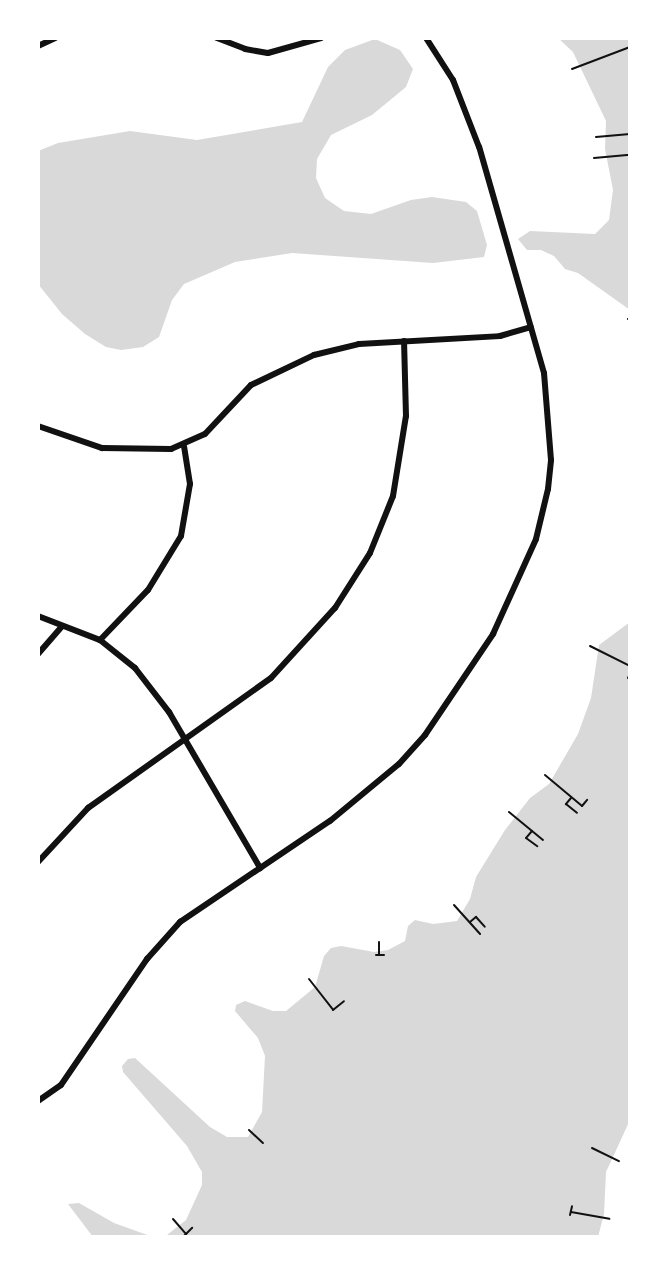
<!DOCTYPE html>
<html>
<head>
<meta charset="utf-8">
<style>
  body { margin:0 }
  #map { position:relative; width:668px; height:1275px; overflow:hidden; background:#fff; font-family:Karla,sans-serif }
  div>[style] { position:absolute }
  .water>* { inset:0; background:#d9d9d9 }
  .path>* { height:2px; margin:-1px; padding:0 1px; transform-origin:1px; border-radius:1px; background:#111 }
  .minor>* { height:6px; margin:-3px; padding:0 3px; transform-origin:3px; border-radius:3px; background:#111 }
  span { translate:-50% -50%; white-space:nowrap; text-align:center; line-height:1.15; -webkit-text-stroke:6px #fff; paint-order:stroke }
  .frame { position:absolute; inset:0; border:40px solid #fff; pointer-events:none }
</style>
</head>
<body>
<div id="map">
  <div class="water">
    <div style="clip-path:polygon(558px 38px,630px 38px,630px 310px,578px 273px,565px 269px,554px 256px,541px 250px,527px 250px,518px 239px,530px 231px,595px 234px,609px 220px,613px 190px,605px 149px,606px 121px,573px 52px)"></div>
    <div style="clip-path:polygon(375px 39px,400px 50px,413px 69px,406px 87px,372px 115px,331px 135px,317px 159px,316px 178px,325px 198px,344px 211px,371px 214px,411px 200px,432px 197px,466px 202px,477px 211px,487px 245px,484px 257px,433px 263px,292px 253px,235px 262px,184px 284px,172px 300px,159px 337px,143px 347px,121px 350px,106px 347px,85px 334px,62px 314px,38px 284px,38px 151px,58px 143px,130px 131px,197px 140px,302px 122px,328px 67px,345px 50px)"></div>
    <div style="clip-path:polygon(630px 622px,630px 1120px,606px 1172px,604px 1214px,598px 1237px,93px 1237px,68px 1204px,79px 1203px,114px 1223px,153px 1237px,167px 1235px,186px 1220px,202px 1185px,202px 1172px,187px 1146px,123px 1072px,122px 1066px,128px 1059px,135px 1058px,210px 1127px,227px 1137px,248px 1137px,262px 1112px,265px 1056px,258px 1038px,235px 1011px,236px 1005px,245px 1001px,273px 1011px,286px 1011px,315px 987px,324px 956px,331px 948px,341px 946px,374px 952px,388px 950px,405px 941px,408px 926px,415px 920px,433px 924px,457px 921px,470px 899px,476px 877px,505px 830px,530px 798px,549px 784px,578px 734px,591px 698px,599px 645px)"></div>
  </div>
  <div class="path">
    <div style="left:572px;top:69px;width:62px;rotate:-20.8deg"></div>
    <div style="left:596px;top:137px;width:34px;rotate:-5deg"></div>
    <div style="left:594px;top:158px;width:36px;rotate:-5deg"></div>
    <div style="left:628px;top:319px;width:2px;rotate:-27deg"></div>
    <div style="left:590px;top:646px;width:45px;rotate:26.6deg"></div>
    <div style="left:628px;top:678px;width:4px;rotate:-63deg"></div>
    <div style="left:545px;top:775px;width:48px;rotate:40deg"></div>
    <div style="left:582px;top:806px;width:8px;rotate:-50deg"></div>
    <div style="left:571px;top:798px;width:8px;rotate:130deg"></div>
    <div style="left:566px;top:804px;width:14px;rotate:39deg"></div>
    <div style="left:509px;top:812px;width:44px;rotate:39.5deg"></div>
    <div style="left:532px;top:831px;width:9px;rotate:131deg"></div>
    <div style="left:526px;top:838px;width:14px;rotate:36deg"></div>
    <div style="left:454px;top:905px;width:39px;rotate:48deg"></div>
    <div style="left:470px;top:922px;width:8px;rotate:-40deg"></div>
    <div style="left:476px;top:917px;width:13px;rotate:48deg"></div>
    <div style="left:379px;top:942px;width:13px;rotate:90deg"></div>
    <div style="left:376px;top:955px;width:8px"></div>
    <div style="left:309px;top:979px;width:39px;rotate:52deg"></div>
    <div style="left:333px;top:1010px;width:14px;rotate:-39deg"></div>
    <div style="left:249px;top:1130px;width:19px;rotate:43deg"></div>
    <div style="left:592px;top:1148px;width:30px;rotate:26deg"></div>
    <div style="left:571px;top:1212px;width:39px;rotate:10deg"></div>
    <div style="left:570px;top:1215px;width:9px;rotate:-77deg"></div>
    <div style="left:173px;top:1219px;width:20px;rotate:49deg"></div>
    <div style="left:183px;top:1237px;width:13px;rotate:-45deg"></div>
  </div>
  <div class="minor">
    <div style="left:217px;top:38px;width:30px;rotate:21deg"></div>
    <div style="left:245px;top:49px;width:23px;rotate:10deg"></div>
    <div style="left:268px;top:53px;width:55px;rotate:-15.8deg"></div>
    <div style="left:38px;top:46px;width:19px;rotate:-25deg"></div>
    <div style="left:38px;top:426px;width:68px;rotate:19deg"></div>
    <div style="left:102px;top:448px;width:69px;rotate:0.8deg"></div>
    <div style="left:171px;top:449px;width:37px;rotate:-24deg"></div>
    <div style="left:205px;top:434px;width:67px;rotate:-46.8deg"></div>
    <div style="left:251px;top:385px;width:70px;rotate:-25.5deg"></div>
    <div style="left:314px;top:355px;width:46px;rotate:-13.7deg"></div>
    <div style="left:359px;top:344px;width:141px;rotate:-3.2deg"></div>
    <div style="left:500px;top:336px;width:32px;rotate:-16deg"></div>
    <div style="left:38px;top:616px;width:66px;rotate:21.2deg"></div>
    <div style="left:100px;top:640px;width:45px;rotate:38.7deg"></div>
    <div style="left:135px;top:668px;width:56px;rotate:52.3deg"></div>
    <div style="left:169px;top:712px;width:181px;rotate:59.7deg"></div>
    <div style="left:100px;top:640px;width:69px;rotate:-46.2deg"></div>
    <div style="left:148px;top:590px;width:63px;rotate:-58.6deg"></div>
    <div style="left:181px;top:536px;width:53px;rotate:-80.2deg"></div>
    <div style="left:190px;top:484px;width:38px;rotate:-99deg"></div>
    <div style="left:38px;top:654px;width:37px;rotate:-49deg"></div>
    <div style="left:38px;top:862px;width:74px;rotate:-47.2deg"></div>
    <div style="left:88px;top:808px;width:224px;rotate:-35.4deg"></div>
    <div style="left:271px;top:678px;width:95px;rotate:-47.6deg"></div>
    <div style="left:335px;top:608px;width:65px;rotate:-57.5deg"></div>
    <div style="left:370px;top:553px;width:61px;rotate:-68deg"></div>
    <div style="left:393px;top:496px;width:81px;rotate:-80.8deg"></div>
    <div style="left:406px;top:416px;width:75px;rotate:-91.5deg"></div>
    <div style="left:38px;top:1101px;width:28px;rotate:-35deg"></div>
    <div style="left:61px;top:1085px;width:153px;rotate:-55.7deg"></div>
    <div style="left:147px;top:959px;width:50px;rotate:-48.3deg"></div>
    <div style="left:180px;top:922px;width:181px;rotate:-34deg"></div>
    <div style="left:330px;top:821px;width:89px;rotate:-39.6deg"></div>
    <div style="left:399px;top:764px;width:39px;rotate:-48deg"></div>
    <div style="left:425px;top:735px;width:122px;rotate:-56deg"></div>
    <div style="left:493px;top:634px;width:104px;rotate:-65.6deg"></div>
    <div style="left:536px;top:539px;width:51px;rotate:-76.5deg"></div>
    <div style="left:548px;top:489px;width:29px;rotate:-84deg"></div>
    <div style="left:551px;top:460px;width:87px;rotate:-94.6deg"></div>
    <div style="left:544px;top:373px;width:235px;rotate:-106deg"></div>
    <div style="left:479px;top:147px;width:72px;rotate:-111.2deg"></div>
    <div style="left:453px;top:80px;width:50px;rotate:-122.7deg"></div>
  </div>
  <div class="frame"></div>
</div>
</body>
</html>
